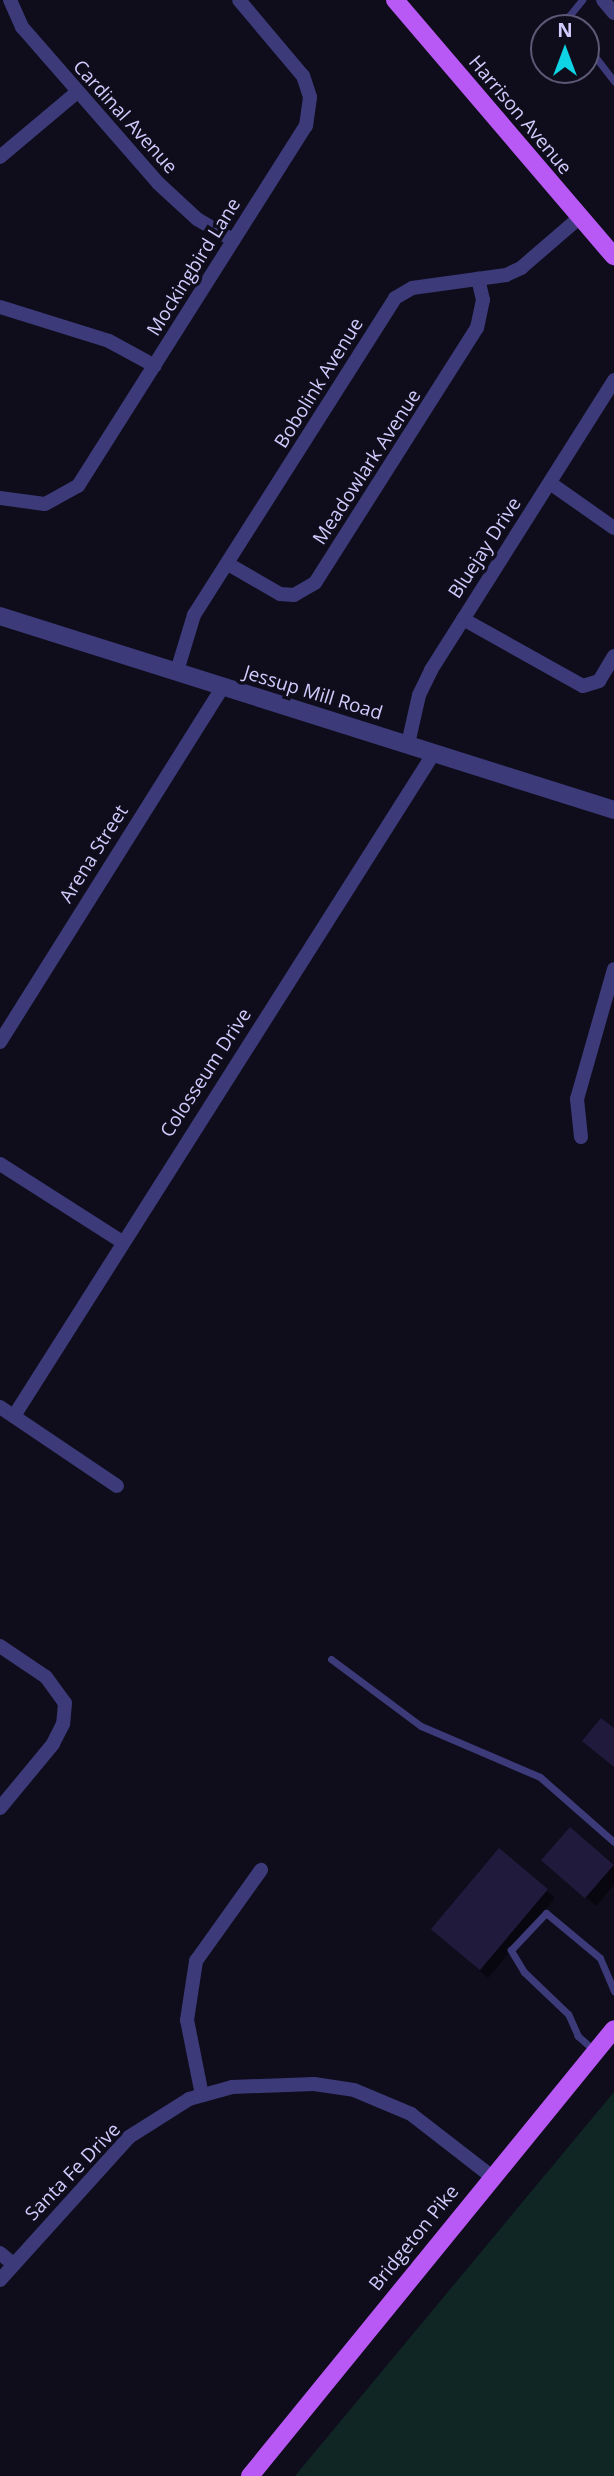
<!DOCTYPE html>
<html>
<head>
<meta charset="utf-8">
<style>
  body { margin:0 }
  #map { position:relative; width:614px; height:2476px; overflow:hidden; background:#0f0d1c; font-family:"Open Sans",sans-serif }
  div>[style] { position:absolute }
  .green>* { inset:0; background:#102625 }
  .shadow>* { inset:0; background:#0007 }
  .building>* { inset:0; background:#201a3c; transform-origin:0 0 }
  .service>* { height:7px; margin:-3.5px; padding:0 3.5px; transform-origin:3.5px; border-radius:3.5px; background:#3c3a79 }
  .minor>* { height:14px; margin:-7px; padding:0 7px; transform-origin:7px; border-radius:7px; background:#3c3a79 }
  .tertiary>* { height:18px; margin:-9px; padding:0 9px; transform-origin:9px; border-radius:9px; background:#3c3a79 }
  .primary>* { height:18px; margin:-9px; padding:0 9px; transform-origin:9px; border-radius:9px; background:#b859f5 }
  span { translate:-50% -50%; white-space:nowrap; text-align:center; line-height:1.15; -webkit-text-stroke:7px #0f0d1c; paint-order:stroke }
  .street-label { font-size:19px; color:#d0cbfc }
  .north { position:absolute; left:530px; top:14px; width:70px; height:70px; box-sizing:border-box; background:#0f0d1c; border:2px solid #5c5976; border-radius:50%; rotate:0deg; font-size:19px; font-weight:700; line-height:28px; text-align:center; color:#d0cbfc }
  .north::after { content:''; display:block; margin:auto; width:24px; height:32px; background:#0ed4e5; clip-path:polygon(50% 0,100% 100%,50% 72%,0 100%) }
</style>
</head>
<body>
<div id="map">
  <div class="green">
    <div style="clip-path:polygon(614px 2092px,614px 2476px,295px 2476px)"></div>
  </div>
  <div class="shadow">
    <div style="clip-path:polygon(570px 1829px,614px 1867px,614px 1885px,596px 1906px,553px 1869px)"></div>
    <div style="clip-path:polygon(499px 1850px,555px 1898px,488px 1978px,441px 1937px)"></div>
  </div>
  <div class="building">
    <div style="clip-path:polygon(601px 1718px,614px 1728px,614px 1767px,582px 1741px)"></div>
    <div style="left:570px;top:1827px;width:58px;height:44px;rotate:41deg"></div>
    <div style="left:499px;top:1848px;width:64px;height:106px;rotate:40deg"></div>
  </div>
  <div class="service">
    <div style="left:573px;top:28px;width:13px;rotate:-108deg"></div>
    <div style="left:569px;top:16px;width:21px;rotate:-51deg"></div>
    <div style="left:586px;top:45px;width:46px;rotate:52.1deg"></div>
    <div style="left:331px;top:1659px;width:112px;rotate:36.7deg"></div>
    <div style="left:421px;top:1726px;width:129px;rotate:23.2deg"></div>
    <div style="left:540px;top:1777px;width:98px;rotate:41.3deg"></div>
    <div style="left:595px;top:2051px;width:23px;rotate:-139deg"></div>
    <div style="left:578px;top:2036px;width:24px;rotate:-114deg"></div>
    <div style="left:568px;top:2014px;width:61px;rotate:-136.3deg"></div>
    <div style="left:524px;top:1972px;width:26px;rotate:-121deg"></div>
    <div style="left:511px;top:1950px;width:51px;rotate:-46.6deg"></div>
    <div style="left:546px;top:1913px;width:70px;rotate:39.8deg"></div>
    <div style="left:600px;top:1958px;width:36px;rotate:67deg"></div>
  </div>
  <div class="minor">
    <div style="left:10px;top:0;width:30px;rotate:66deg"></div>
    <div style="left:22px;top:27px;width:207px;rotate:48.9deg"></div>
    <div style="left:158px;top:183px;width:53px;rotate:42.7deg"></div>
    <div style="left:197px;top:219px;width:42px;rotate:30.3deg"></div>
    <div style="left:603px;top:0;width:17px;rotate:50deg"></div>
    <div style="left:0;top:157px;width:99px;rotate:-40.1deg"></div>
    <div style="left:0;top:307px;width:114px;rotate:17.3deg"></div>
    <div style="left:109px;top:341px;width:52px;rotate:28.5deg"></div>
    <div style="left:550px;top:483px;width:78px;rotate:35.1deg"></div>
    <div style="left:0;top:498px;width:45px;rotate:7.6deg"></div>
    <div style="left:45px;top:504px;width:38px;rotate:-29deg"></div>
    <div style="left:78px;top:486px;width:426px;rotate:-57.7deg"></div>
    <div style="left:306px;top:126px;width:29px;rotate:-82deg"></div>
    <div style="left:310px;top:97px;width:22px;rotate:-108deg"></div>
    <div style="left:303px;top:76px;width:99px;rotate:-130.1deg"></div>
    <div style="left:228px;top:564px;width:60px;rotate:30deg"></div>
    <div style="left:280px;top:594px;width:14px;rotate:4deg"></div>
    <div style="left:294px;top:595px;width:24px;rotate:-30deg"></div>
    <div style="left:315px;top:583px;width:302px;rotate:-57.6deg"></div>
    <div style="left:477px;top:328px;width:29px;rotate:-78deg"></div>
    <div style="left:483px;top:300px;width:22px;rotate:-103deg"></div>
    <div style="left:463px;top:619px;width:137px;rotate:29.2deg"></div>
    <div style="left:583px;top:686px;width:17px;rotate:-17deg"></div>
    <div style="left:599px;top:681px;width:29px;rotate:-59deg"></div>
    <div style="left:177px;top:671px;width:59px;rotate:-73.1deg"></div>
    <div style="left:194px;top:615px;width:375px;rotate:-57.6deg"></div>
    <div style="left:395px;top:298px;width:20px;rotate:-30deg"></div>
    <div style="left:412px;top:288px;width:95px;rotate:-7.9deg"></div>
    <div style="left:506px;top:275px;width:17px;rotate:-25deg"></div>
    <div style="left:521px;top:268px;width:77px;rotate:-40.8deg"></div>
    <div style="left:408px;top:744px;width:50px;rotate:-77.3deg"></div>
    <div style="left:419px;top:695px;width:28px;rotate:-64deg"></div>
    <div style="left:431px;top:670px;width:343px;rotate:-57.7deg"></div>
    <div style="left:0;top:1042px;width:420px;rotate:-57.9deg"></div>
    <div style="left:581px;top:1137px;width:38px;rotate:-96deg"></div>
    <div style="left:577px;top:1099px;width:135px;rotate:-74.1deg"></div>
    <div style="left:0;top:1164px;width:143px;rotate:32.5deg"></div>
    <div style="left:0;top:1407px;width:141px;rotate:34deg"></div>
    <div style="left:14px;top:1416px;width:785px;rotate:-57.65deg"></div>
    <div style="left:0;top:1646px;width:55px;rotate:34deg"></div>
    <div style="left:46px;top:1677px;width:32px;rotate:54deg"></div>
    <div style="left:65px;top:1703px;width:21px;rotate:95deg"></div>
    <div style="left:63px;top:1724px;width:22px;rotate:117deg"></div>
    <div style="left:53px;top:1744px;width:83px;rotate:129.6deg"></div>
    <div style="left:202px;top:2095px;width:76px;rotate:-101.3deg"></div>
    <div style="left:187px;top:2020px;width:60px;rotate:-81.3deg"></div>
    <div style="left:196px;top:1961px;width:112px;rotate:-54.5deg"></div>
    <div style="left:0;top:2253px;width:17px;rotate:40deg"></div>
    <div style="left:0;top:2280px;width:193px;rotate:-47.9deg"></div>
    <div style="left:129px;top:2137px;width:71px;rotate:-32.3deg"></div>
    <div style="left:189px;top:2099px;width:45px;rotate:-15.6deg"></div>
    <div style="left:232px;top:2087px;width:82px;rotate:-2.1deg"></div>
    <div style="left:314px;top:2084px;width:40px;rotate:8.5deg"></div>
    <div style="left:354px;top:2090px;width:62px;rotate:22.8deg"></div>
    <div style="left:411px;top:2114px;width:101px;rotate:37.8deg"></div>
  </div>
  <div class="tertiary">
    <div style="left:0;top:616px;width:644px;rotate:17.53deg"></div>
  </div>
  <div class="primary">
    <div style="left:395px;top:0;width:337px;rotate:49.5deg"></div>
    <div style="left:250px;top:2476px;width:576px;rotate:-50.84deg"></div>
  </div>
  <div class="street-label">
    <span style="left:520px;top:115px;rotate:50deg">Harrison Avenue</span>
    <span style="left:125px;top:117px;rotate:48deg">Cardinal Avenue</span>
    <span style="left:194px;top:267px;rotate:-58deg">Mockingbird Lane</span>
    <span style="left:319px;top:383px;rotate:-58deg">Bobolink Avenue</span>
    <span style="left:367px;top:467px;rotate:-57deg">Meadowlark Avenue</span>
    <span style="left:485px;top:548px;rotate:-57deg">Bluejay Drive</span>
    <span style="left:313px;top:693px;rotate:17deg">Jessup Mill Road</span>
    <span style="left:94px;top:854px;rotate:-58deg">Arena Street</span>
    <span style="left:206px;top:1073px;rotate:-57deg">Colosseum Drive</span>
    <span style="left:73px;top:2172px;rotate:-46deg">Santa Fe Drive</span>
    <span style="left:414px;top:2238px;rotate:-51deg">Bridgeton Pike</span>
  </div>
  <div class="north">N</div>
</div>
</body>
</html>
